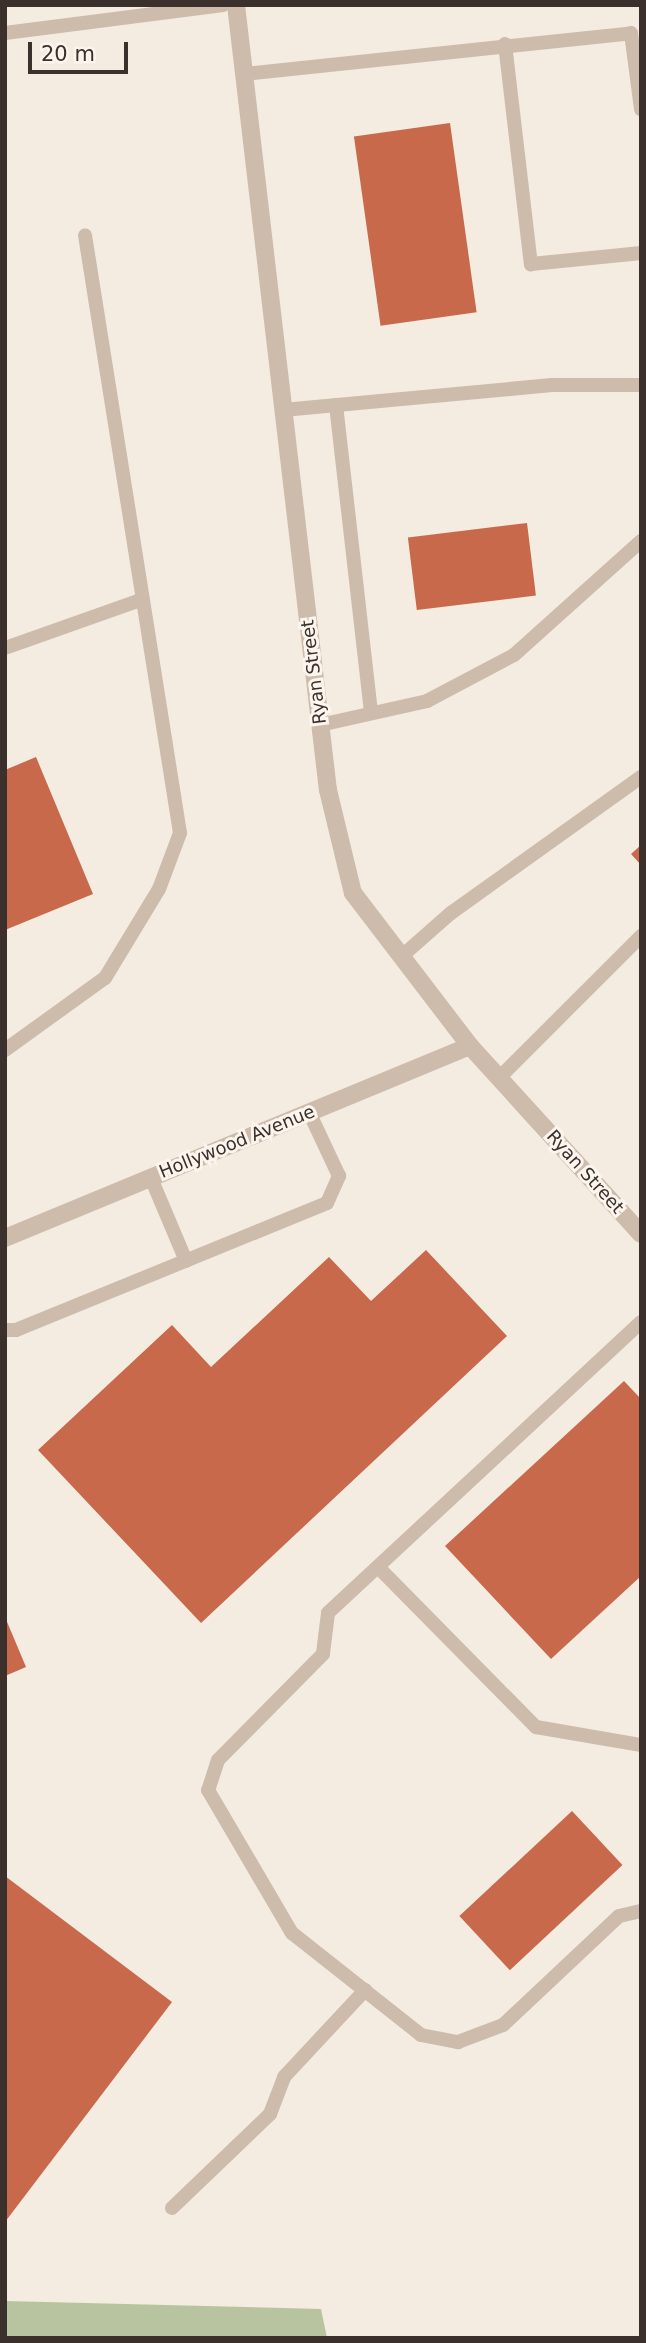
<!DOCTYPE html>
<html>
<head>
<meta charset="utf-8">
<style>
  body { margin:0 }
  #map { position:relative; width:646px; height:2343px; overflow:hidden; background:#f4ebe1; font-family:"DejaVu Sans",sans-serif }
  div>[style] { position:absolute }
  .green>* { inset:0; background:#b8c4a0 }
  .building>* { inset:0; background:#c8694b; transform-origin:0 0 }
  .lane>* { height:14px; margin:-7px; padding:0 7px; transform-origin:7px; border-radius:7px; background:#cdbbac }
  .street>* { height:18px; margin:-9px; padding:0 9px; transform-origin:9px; border-radius:9px; background:#cdbbac }
  span { translate:-50% -50%; white-space:nowrap; text-align:center; line-height:1.15; -webkit-text-stroke:6px #fbf5ee; paint-order:stroke }
  .street-label { font-size:18px; color:#3b302b }
  .frame { position:absolute; inset:0; border:7px solid #3b302b; pointer-events:none }
  .scale { position:absolute; left:28px; top:42px; width:100px; height:32px; box-sizing:border-box; border:4px solid #3b302b; border-top:0; padding-left:9px; font-size:21px; line-height:24px; white-space:nowrap; color:#3b302b; -webkit-text-stroke:5px #fbf5ee; paint-order:stroke }
</style>
</head>
<body>
<div id="map">
  <div class="green">
    <div style="clip-path:polygon(5px 2301px,321px 2309px,327px 2338px,5px 2338px)"></div>
  </div>
  <div class="building">
    <div style="left:450px;top:123px;width:191px;height:97px;rotate:82deg"></div>
    <div style="left:527px;top:523px;width:73px;height:120px;rotate:83deg"></div>
    <div style="clip-path:polygon(36px 757px,93px 894px,5px 930px,5px 770px)"></div>
    <div style="clip-path:polygon(641px 845px,641px 865px,631px 854px)"></div>
    <div style="clip-path:polygon(426px 1250px,507px 1336px,201px 1623px,38px 1450px,172px 1325px,211px 1367px,329px 1257px,371px 1301px)"></div>
    <div style="clip-path:polygon(624px 1381px,641px 1399px,641px 1576px,551px 1659px,445px 1546px)"></div>
    <div style="clip-path:polygon(5px 1617px,26px 1667px,5px 1676px)"></div>
    <div style="left:572px;top:1811px;width:74px;height:154px;rotate:47deg"></div>
    <div style="clip-path:polygon(5px 1876px,172px 2002px,5px 2222px)"></div>
  </div>
  <div class="lane">
    <div style="left:5px;top:33px;width:220px;rotate:-7.3deg"></div>
    <div style="left:505px;top:44px;width:222px;rotate:83.3deg"></div>
    <div style="left:531px;top:264px;width:111px;rotate:-5.7deg"></div>
    <div style="left:244px;top:74px;width:389px;rotate:-6deg"></div>
    <div style="left:631px;top:33px;width:77px;rotate:82.5deg"></div>
    <div style="left:336px;top:405px;width:310px;rotate:83.5deg"></div>
    <div style="left:283px;top:410px;width:270px;rotate:-5.3deg"></div>
    <div style="left:552px;top:385px;width:89px"></div>
    <div style="left:5px;top:648px;width:146px;rotate:-19.5deg"></div>
    <div style="left:320px;top:725px;width:110px;rotate:-12.6deg"></div>
    <div style="left:427px;top:701px;width:98px;rotate:-27.9deg"></div>
    <div style="left:514px;top:655px;width:171px;rotate:-41.9deg"></div>
    <div style="left:402px;top:956px;width:65px;rotate:-41.3deg"></div>
    <div style="left:451px;top:913px;width:234px;rotate:-35.6deg"></div>
    <div style="left:5px;top:1050px;width:123px;rotate:-35.8deg"></div>
    <div style="left:105px;top:978px;width:104px;rotate:-58.8deg"></div>
    <div style="left:159px;top:889px;width:60px;rotate:-69.4deg"></div>
    <div style="left:180px;top:833px;width:605px;rotate:-99.03deg"></div>
    <div style="left:499px;top:1078px;width:201px;rotate:-45deg"></div>
    <div style="left:151px;top:1178px;width:90px;rotate:67.1deg"></div>
    <div style="left:641px;top:1322px;width:427px;rotate:137.1deg"></div>
    <div style="left:328px;top:1613px;width:41px;rotate:97deg"></div>
    <div style="left:323px;top:1654px;width:149px;rotate:134.7deg"></div>
    <div style="left:218px;top:1760px;width:32px;rotate:108deg"></div>
    <div style="left:208px;top:1790px;width:166px;rotate:59.6deg"></div>
    <div style="left:292px;top:1933px;width:164px;rotate:38.3deg"></div>
    <div style="left:421px;top:2035px;width:38px;rotate:11deg"></div>
    <div style="left:458px;top:2042px;width:48px;rotate:-20.7deg"></div>
    <div style="left:503px;top:2025px;width:159px;rotate:-43.2deg"></div>
    <div style="left:619px;top:1916px;width:23px;rotate:-13deg"></div>
    <div style="left:5px;top:1330px;width:11px"></div>
    <div style="left:16px;top:1330px;width:336px;rotate:-22.2deg"></div>
    <div style="left:327px;top:1203px;width:30px;rotate:-66deg"></div>
    <div style="left:339px;top:1176px;width:71px;rotate:-115.1deg"></div>
    <div style="left:378px;top:1567px;width:225px;rotate:45.4deg"></div>
    <div style="left:536px;top:1727px;width:107px;rotate:9.7deg"></div>
    <div style="left:172px;top:2208px;width:136px;rotate:-43.8deg"></div>
    <div style="left:270px;top:2114px;width:40px;rotate:-69deg"></div>
    <div style="left:284px;top:2077px;width:119px;rotate:-47deg"></div>
  </div>
  <div class="street">
    <div style="left:236px;top:5px;width:790px;rotate:83.32deg"></div>
    <div style="left:328px;top:790px;width:106px;rotate:76.4deg"></div>
    <div style="left:353px;top:893px;width:193px;rotate:52.6deg"></div>
    <div style="left:470px;top:1046px;width:254px;rotate:47.7deg"></div>
    <div style="left:5px;top:1238px;width:503px;rotate:-22.44deg"></div>
  </div>
  <div class="street-label">
    <span style="left:314px;top:672px;rotate:-97deg">Ryan Street</span>
    <span style="left:237px;top:1142px;rotate:-22deg">Hollywood Avenue</span>
    <span style="left:585px;top:1172px;rotate:48deg">Ryan Street</span>
  </div>
  <div class="frame"></div>
  <div class="scale">20 m</div>
</div>
</body>
</html>
